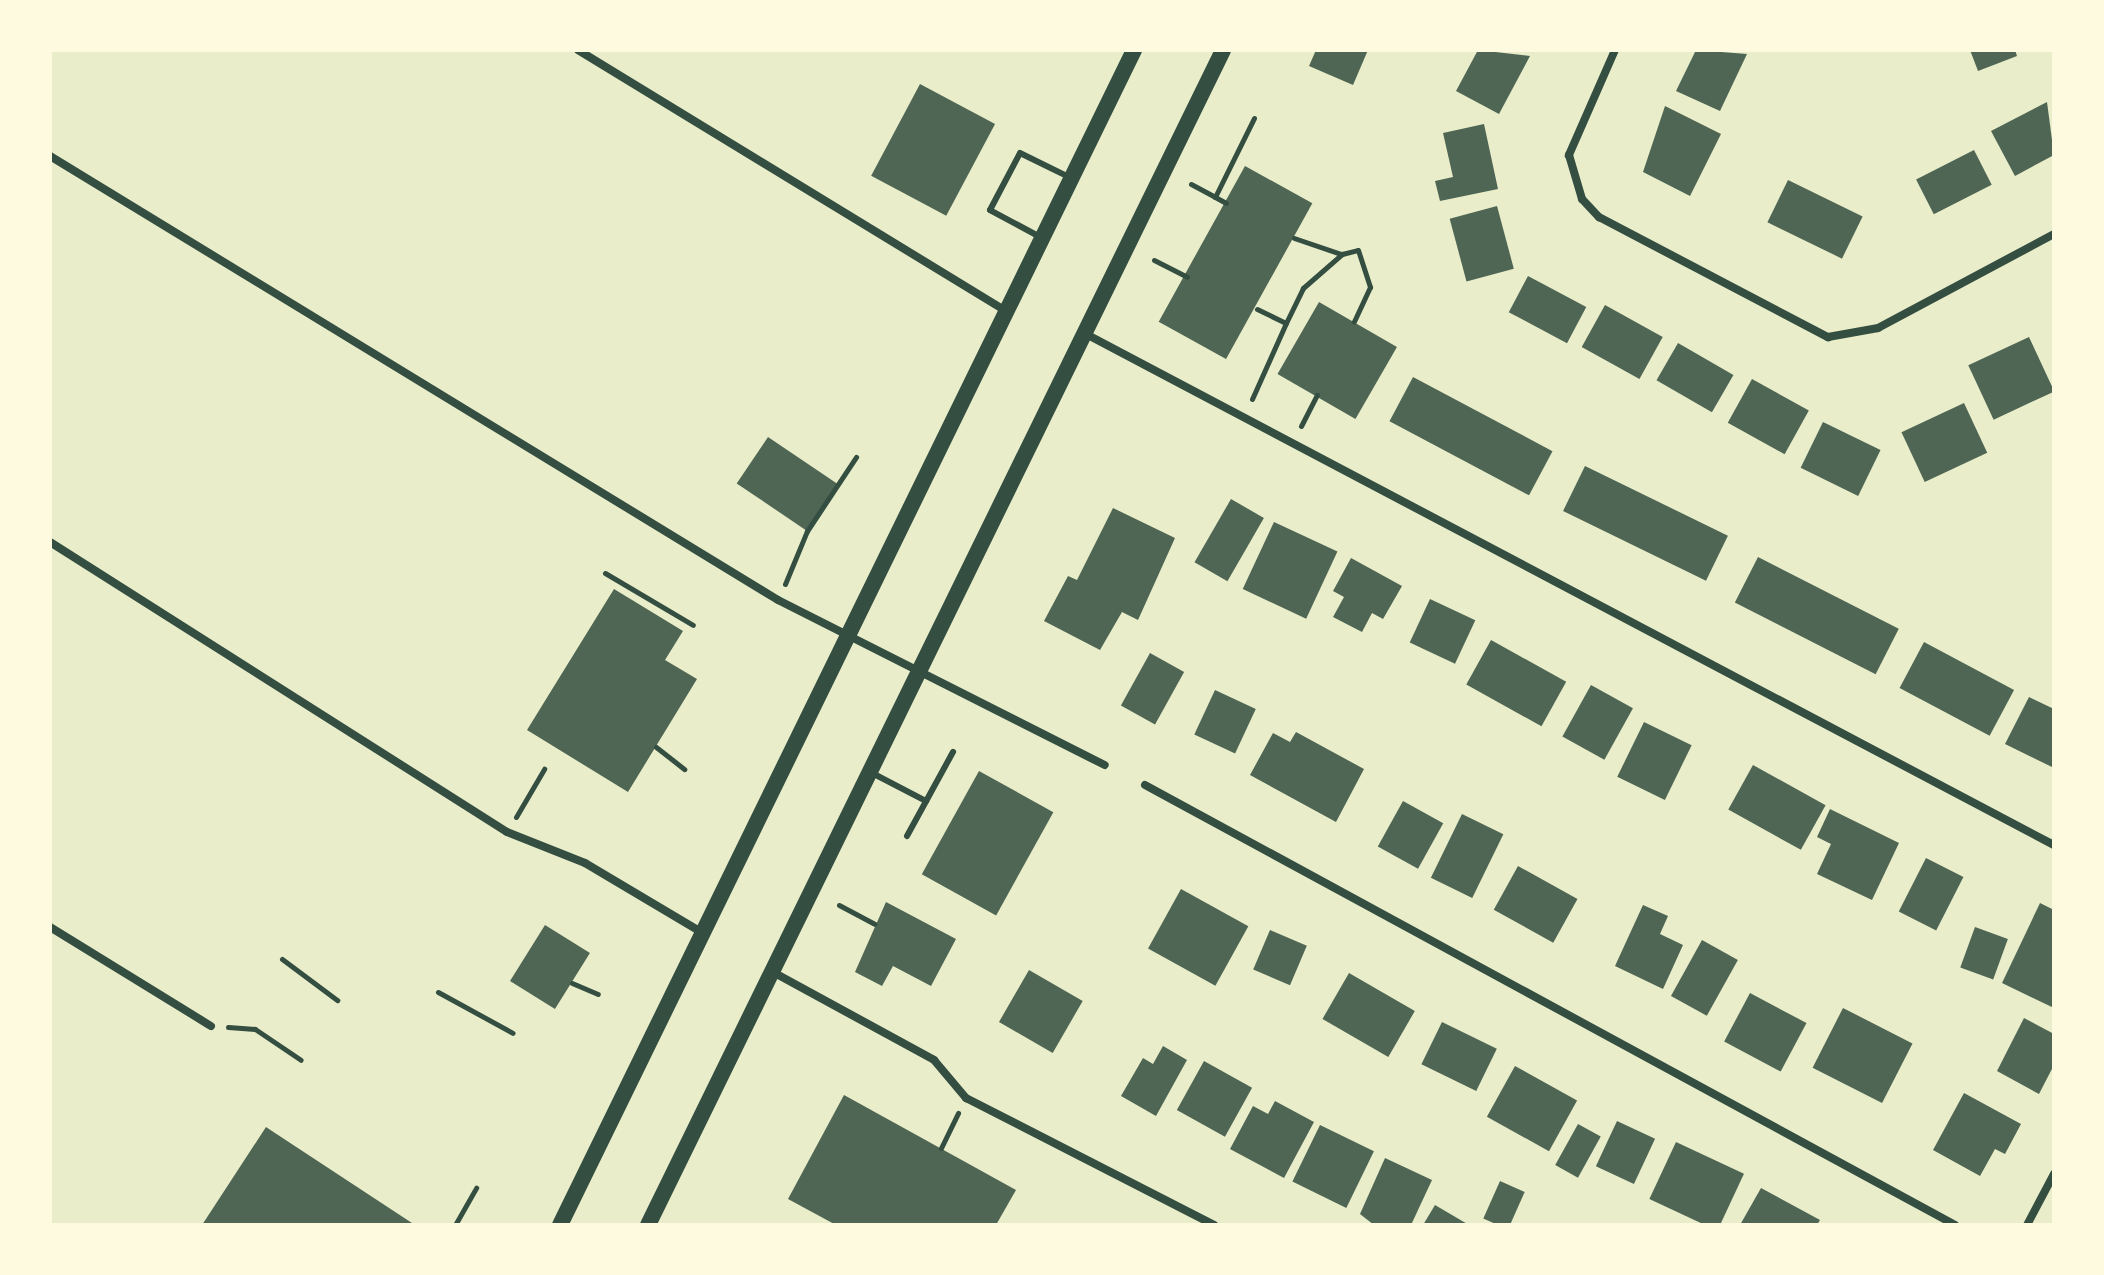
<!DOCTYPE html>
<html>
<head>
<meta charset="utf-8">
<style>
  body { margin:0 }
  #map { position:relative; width:2104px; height:1275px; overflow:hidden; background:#e9edc9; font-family:"Noto Sans",sans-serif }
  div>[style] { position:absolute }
  .building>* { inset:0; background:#4f6655; transform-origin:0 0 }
  .path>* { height:5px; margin:-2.5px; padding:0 2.5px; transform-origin:2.5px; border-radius:2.5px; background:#344e41 }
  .service>* { height:6px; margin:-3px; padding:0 3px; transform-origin:3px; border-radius:3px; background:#344e41 }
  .minor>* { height:8px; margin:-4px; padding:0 4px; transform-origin:4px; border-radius:4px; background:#344e41 }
  .secondary>* { height:16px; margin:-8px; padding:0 8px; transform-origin:8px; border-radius:8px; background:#344e41 }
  span { translate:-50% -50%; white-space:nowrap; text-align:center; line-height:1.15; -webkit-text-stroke:6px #fefae0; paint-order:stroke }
  .frame { position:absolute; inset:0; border:52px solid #fefae0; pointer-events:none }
</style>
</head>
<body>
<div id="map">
  <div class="building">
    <div style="clip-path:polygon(1316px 50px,1368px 50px,1353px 85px,1309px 66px)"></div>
    <div style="clip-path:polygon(1478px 50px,1530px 56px,1499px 114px,1456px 91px)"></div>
    <div style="clip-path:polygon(1696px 50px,1747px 54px,1720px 111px,1676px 91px)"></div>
    <div style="clip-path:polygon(1970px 50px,2015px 50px,2017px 56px,1978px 71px)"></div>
    <div style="left:920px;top:84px;width:85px;height:104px;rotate:28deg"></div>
    <div style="clip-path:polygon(2047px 102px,2054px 155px,2015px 176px,1991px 131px)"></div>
    <div style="clip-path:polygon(1665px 106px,1721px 134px,1690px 196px,1643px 172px)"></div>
    <div style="clip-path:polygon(1484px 124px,1498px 189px,1440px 201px,1435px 181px,1453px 177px,1443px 133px)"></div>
    <div style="left:1974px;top:150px;width:39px;height:65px;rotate:63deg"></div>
    <div style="left:1245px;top:166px;width:77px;height:178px;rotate:29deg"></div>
    <div style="left:1788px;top:180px;width:83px;height:47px;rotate:26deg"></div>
    <div style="left:1497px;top:206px;width:65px;height:49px;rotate:75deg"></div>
    <div style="left:1528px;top:276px;width:66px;height:41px;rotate:28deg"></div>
    <div style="left:1319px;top:302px;width:90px;height:83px;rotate:30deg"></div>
    <div style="left:1605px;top:305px;width:66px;height:48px;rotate:29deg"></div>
    <div style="left:2029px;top:337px;width:60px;height:67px;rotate:65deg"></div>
    <div style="left:1678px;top:343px;width:64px;height:43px;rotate:30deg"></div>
    <div style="left:1413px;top:377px;width:158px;height:50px;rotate:28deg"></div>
    <div style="left:1752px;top:379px;width:65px;height:50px;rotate:29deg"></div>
    <div style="left:1964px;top:403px;width:55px;height:69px;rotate:65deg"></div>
    <div style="left:1823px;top:422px;width:64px;height:51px;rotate:26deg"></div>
    <div style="left:768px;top:437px;width:84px;height:56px;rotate:34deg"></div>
    <div style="left:1585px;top:466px;width:159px;height:50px;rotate:26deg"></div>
    <div style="left:1231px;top:499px;width:38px;height:73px;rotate:30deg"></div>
    <div style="clip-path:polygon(1113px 508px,1175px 538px,1138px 620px,1122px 612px,1100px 650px,1044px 621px,1068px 576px,1077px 580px)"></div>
    <div style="left:1274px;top:522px;width:70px;height:74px;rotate:25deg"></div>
    <div style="left:1758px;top:557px;width:158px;height:51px;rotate:27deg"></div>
    <div style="clip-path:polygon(1351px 558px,1402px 586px,1383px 619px,1372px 613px,1362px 632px,1333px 617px,1344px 597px,1333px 591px)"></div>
    <div style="clip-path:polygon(614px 589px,683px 631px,665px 660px,697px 679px,628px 792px,527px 730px)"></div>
    <div style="left:1430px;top:599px;width:50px;height:48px;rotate:25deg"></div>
    <div style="left:1491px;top:640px;width:86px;height:51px;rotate:29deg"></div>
    <div style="left:1924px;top:642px;width:102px;height:52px;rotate:28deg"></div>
    <div style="left:1150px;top:653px;width:39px;height:60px;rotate:29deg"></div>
    <div style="left:1591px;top:685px;width:48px;height:59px;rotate:29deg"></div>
    <div style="left:1215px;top:690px;width:45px;height:49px;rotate:25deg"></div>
    <div style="clip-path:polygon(2029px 697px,2054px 709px,2054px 768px,2005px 744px)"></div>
    <div style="left:1644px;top:722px;width:53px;height:61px;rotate:26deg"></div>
    <div style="clip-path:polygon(1296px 732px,1364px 769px,1336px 822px,1250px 775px,1273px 733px,1290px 742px)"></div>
    <div style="left:1753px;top:765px;width:83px;height:51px;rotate:29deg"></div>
    <div style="left:979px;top:771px;width:85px;height:118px;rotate:29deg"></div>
    <div style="left:1403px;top:801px;width:46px;height:52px;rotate:29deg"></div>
    <div style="clip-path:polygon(1830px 809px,1899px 843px,1872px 900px,1817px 874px,1831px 844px,1817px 837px)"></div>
    <div style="left:1462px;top:814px;width:46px;height:71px;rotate:26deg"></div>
    <div style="left:1926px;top:858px;width:42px;height:60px;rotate:27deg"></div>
    <div style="left:1518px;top:866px;width:68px;height:50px;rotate:29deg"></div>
    <div style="left:1181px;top:889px;width:77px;height:68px;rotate:29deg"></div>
    <div style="clip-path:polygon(886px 902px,956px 939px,931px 986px,893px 966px,882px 986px,855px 972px)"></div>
    <div style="clip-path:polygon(2040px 903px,2054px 910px,2054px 1008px,2002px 983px)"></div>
    <div style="clip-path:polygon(1643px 905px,1668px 916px,1660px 934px,1683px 945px,1663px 989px,1615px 966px)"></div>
    <div style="left:545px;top:925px;width:53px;height:66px;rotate:32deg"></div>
    <div style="left:1975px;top:927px;width:35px;height:43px;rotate:20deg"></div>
    <div style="left:1270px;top:930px;width:40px;height:43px;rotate:23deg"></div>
    <div style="left:1702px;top:940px;width:41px;height:64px;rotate:29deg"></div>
    <div style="left:1029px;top:970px;width:62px;height:60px;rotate:30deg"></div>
    <div style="left:1349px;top:973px;width:76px;height:53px;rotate:30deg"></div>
    <div style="left:1750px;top:993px;width:64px;height:55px;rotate:28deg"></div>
    <div style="left:1843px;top:1008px;width:78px;height:67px;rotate:27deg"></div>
    <div style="clip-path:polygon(2024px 1018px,2054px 1034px,2054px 1065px,2039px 1094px,1997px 1071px)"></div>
    <div style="left:1442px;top:1022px;width:61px;height:47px;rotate:26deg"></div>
    <div style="clip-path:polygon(1163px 1046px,1187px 1060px,1156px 1116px,1121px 1096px,1143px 1058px,1153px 1064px)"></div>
    <div style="left:1204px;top:1061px;width:55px;height:56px;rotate:29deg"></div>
    <div style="left:1515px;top:1066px;width:71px;height:58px;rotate:29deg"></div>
    <div style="clip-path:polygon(1964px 1093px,2021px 1124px,2005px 1154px,1995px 1149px,1980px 1176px,1933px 1150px)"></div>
    <div style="clip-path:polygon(844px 1095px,1016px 1190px,996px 1225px,836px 1225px,788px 1199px)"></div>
    <div style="clip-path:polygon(1275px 1101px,1314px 1122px,1284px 1178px,1230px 1149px,1253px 1106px,1268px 1114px)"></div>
    <div style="left:1617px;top:1121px;width:42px;height:50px;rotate:25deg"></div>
    <div style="left:1578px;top:1124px;width:26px;height:47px;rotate:29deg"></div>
    <div style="left:1320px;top:1125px;width:60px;height:63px;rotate:26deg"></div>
    <div style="clip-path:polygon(266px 1127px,275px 1133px,415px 1225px,202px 1225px)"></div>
    <div style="left:1676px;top:1142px;width:75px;height:63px;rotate:25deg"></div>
    <div style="clip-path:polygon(1385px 1158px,1432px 1180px,1411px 1225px,1374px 1225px,1360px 1214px)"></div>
    <div style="left:1500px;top:1181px;width:27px;height:41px;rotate:24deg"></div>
    <div style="clip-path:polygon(1761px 1188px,1820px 1220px,1817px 1225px,1740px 1225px)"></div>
    <div style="clip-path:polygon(1435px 1205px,1469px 1225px,1423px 1225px)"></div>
  </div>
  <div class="path">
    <div style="left:1191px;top:184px;width:27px;rotate:28deg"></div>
    <div style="left:1226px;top:203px;width:13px;rotate:-151deg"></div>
    <div style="left:1215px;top:197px;width:88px;rotate:-63.7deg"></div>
    <div style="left:1294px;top:238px;width:50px;rotate:18.8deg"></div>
    <div style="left:1154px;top:260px;width:37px;rotate:27deg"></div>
    <div style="left:1257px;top:309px;width:32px;rotate:26deg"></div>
    <div style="left:1286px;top:323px;width:39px;rotate:-64deg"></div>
    <div style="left:1303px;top:288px;width:52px;rotate:-41.1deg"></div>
    <div style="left:1342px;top:254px;width:16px;rotate:-14deg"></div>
    <div style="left:1358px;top:250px;width:39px;rotate:72deg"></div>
    <div style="left:1370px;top:287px;width:38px;rotate:115deg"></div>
    <div style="left:1252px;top:399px;width:83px;rotate:-65.9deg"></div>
    <div style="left:1301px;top:426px;width:35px;rotate:-63deg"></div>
    <div style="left:605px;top:573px;width:102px;rotate:30.6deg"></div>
    <div style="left:785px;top:584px;width:57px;rotate:-67.5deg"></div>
    <div style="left:807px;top:531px;width:89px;rotate:-56.5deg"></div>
    <div style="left:656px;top:747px;width:36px;rotate:38deg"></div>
    <div style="left:516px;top:817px;width:56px;rotate:-59.7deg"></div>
    <div style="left:839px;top:905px;width:40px;rotate:28deg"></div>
    <div style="left:282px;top:959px;width:69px;rotate:36.7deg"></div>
    <div style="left:572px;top:983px;width:28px;rotate:23deg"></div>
    <div style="left:438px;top:992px;width:85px;rotate:28.7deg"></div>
    <div style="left:228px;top:1027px;width:27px;rotate:4deg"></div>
    <div style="left:255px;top:1029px;width:55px;rotate:34deg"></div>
    <div style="left:941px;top:1148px;width:39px;rotate:-64deg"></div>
    <div style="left:455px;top:1225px;width:43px;rotate:-60.4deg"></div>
  </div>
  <div class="service">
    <div style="left:1042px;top:238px;width:59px;rotate:-151.7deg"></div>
    <div style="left:990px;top:210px;width:64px;rotate:-62.2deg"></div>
    <div style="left:1020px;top:153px;width:57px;rotate:26.1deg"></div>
    <div style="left:872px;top:773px;width:61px;rotate:27.4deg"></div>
    <div style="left:907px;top:836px;width:96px;rotate:-61.3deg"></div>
  </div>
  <div class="minor">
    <div style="left:578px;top:50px;width:501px;rotate:31.38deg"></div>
    <div style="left:1615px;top:50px;width:115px;rotate:113.7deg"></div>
    <div style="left:1569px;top:155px;width:46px;rotate:73.5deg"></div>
    <div style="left:1582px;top:199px;width:25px;rotate:47deg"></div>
    <div style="left:1599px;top:217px;width:259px;rotate:27.7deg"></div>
    <div style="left:1828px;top:337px;width:51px;rotate:-10.2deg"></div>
    <div style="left:1878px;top:328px;width:200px;rotate:-28.1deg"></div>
    <div style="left:50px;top:156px;width:853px;rotate:31.38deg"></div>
    <div style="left:778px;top:600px;width:366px;rotate:26.8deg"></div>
    <div style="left:1084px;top:333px;width:1097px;rotate:27.83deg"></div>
    <div style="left:50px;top:542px;width:541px;rotate:32.4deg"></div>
    <div style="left:507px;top:832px;width:84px;rotate:21.7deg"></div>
    <div style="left:585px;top:863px;width:137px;rotate:30.7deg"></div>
    <div style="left:1145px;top:785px;width:922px;rotate:28.51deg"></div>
    <div style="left:50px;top:927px;width:189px;rotate:31.6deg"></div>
    <div style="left:771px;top:971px;width:186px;rotate:28.6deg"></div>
    <div style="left:934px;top:1060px;width:50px;rotate:49.9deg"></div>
    <div style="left:966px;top:1098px;width:279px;rotate:27.1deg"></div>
    <div style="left:2027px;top:1225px;width:58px;rotate:-62.1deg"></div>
  </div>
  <div class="secondary">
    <div style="left:560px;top:1225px;width:1308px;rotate:-63.96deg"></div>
    <div style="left:648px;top:1225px;width:1308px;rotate:-63.92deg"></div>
  </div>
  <div class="frame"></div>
</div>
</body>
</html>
